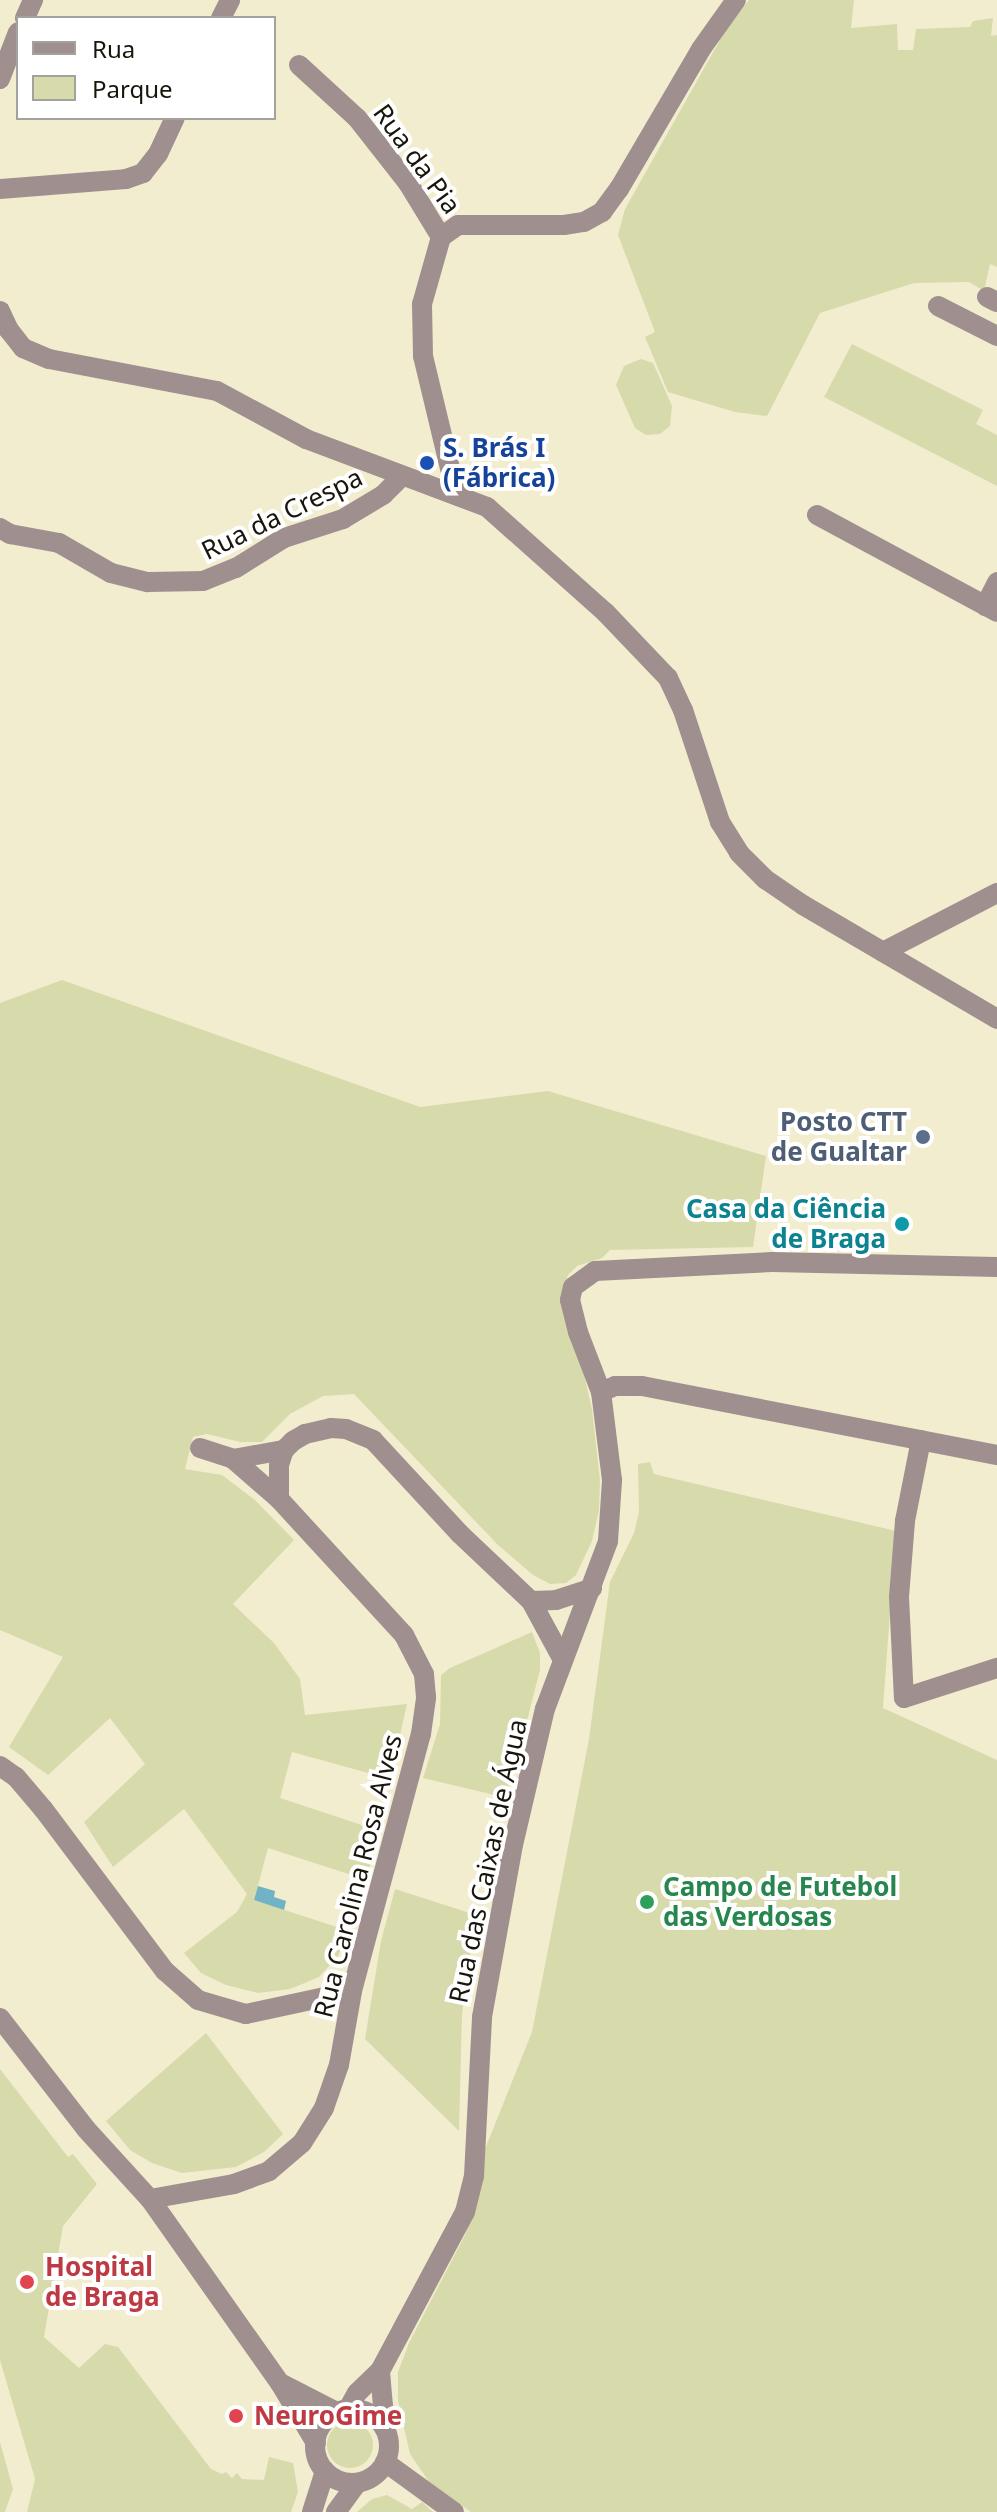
<!DOCTYPE html>
<html>
<head>
<meta charset="utf-8">
<style>
  body { margin:0 }
  #map { position:relative; width:997px; height:2512px; overflow:hidden; background:#f3edcf; font-family:"Noto Sans",sans-serif }
  div>[style] { position:absolute }
  .green>* { inset:0; background:#d7daab }
  .round { border-radius:50% }
  .water>* { inset:0; background:#70b3c4 }
  .minor>* { height:20px; margin:-10px; padding:0 10px; transform-origin:10px; border-radius:10px; background:#9f908f }
  .minor>.ring { margin:-10px; padding:0; box-sizing:content-box; background:none; border:20px solid #9f908f; border-radius:50% }
  .dots>* { width:22px; height:22px; translate:-50% -50%; box-sizing:border-box; border:4px solid #fff; border-radius:50% }
  span { translate:-50% -50%; white-space:nowrap; text-align:center; line-height:1.15; -webkit-text-stroke:8px #fff; paint-order:stroke }
  .street-label { font-size:26px; color:#18160b }
  .transit-label { font-size:26px; color:#164399; font-weight:700 }
  .left { translate:0 -50%; text-align:left }
  .service-label { font-size:26px; color:#4e5e75; font-weight:700 }
  .right { translate:-100% -50%; text-align:right }
  .culture-label { font-size:26px; color:#0d838f; font-weight:700 }
  .leisure-label { font-size:26px; color:#27864d; font-weight:700 }
  .health-label { font-size:26px; color:#be3a42; font-weight:700 }
  .legend { position:absolute; left:16px; top:16px; width:260px; height:104px; box-sizing:border-box; background:#fff; border:2px solid #a3a29d; margin:0; padding:10px 14px; list-style:none; font-size:24px; color:#18160b }
  .legend li { display:flex; align-items:center; gap:16px; height:40px }
  .legend b { width:40px; border:2px solid #a3a29d }
</style>
</head>
<body>
<div id="map">
  <div class="green">
    <div style="clip-path:polygon(749px 0,854px 0,851px 28px,897px 24px,898px 50px,913px 50px,916px 29px,970px 27px,973px 21px,993px 18px,991px 36px,997px 35px,997px 267px,990px 264px,984px 291px,969px 282px,914px 283px,820px 313px,767px 416px,735px 412px,668px 392px,645px 337px,655px 332px,618px 235px,625px 209px,725px 31px)"></div>
    <div style="clip-path:polygon(852px 344px,983px 410px,976px 424px,997px 435px,997px 486px,824px 397px)"></div>
    <div style="clip-path:polygon(641px 359px,653px 363px,672px 406px,670px 426px,660px 434px,646px 435px,635px 428px,616px 385px,624px 366px)"></div>
    <div style="clip-path:polygon(62px 980px,420px 1107px,548px 1091px,766px 1156px,753px 1247px,610px 1250px,602px 1258px,577px 1266px,568px 1275px,564px 1288px,592px 1409px,600px 1480px,599px 1510px,592px 1541px,576px 1575px,566px 1583px,550px 1584px,533px 1575px,497px 1544px,354px 1394px,323px 1396px,290px 1414px,262px 1442px,240px 1442px,207px 1434px,193px 1437px,185px 1469px,222px 1475px,255px 1500px,294px 1540px,233px 1604px,274px 1643px,300px 1679px,305px 1715px,407px 1704px,390px 1779px,292px 1752px,280px 1798px,377px 1830px,367px 1880px,268px 1848px,254px 1900px,349px 1931px,338px 1956px,319px 1977px,290px 1989px,258px 1993px,226px 1985px,201px 1973px,184px 1953px,237px 1912px,247px 1894px,184px 1809px,113px 1867px,84px 1822px,145px 1764px,110px 1718px,48px 1775px,9px 1747px,63px 1657px,0 1630px,0 1003px)"></div>
    <div style="clip-path:polygon(650px 1462px,654px 1474px,896px 1531px,883px 1708px,997px 1760px,997px 2512px,471px 2512px,430px 2483px,410px 2454px,398px 2401px,398px 2372px,409px 2343px,465px 2235px,479px 2196px,485px 2149px,532px 2032px,589px 1739px,610px 1582px,634px 1533px,639px 1512px,638px 1464px)"></div>
    <div style="clip-path:polygon(532px 1632px,540px 1653px,540px 1670px,507px 1798px,423px 1778px,440px 1724px,441px 1675px,450px 1668px)"></div>
    <div style="clip-path:polygon(395px 1889px,476px 1915px,462px 2014px,459px 2131px,365px 2039px,381px 1941px)"></div>
    <div style="clip-path:polygon(206px 2033px,283px 2134px,264px 2152px,236px 2167px,182px 2173px,152px 2163px,130px 2150px,106px 2121px)"></div>
    <div style="clip-path:polygon(0 2069px,68px 2157px,73px 2154px,97px 2184px,63px 2226px,44px 2337px,79px 2368px,105px 2344px,118px 2347px,211px 2469px,222px 2474px,226px 2472px,232px 2478px,237px 2473px,242px 2479px,264px 2480px,269px 2457px,293px 2463px,298px 2492px,291px 2512px,27px 2512px,35px 2479px,0 2360px)"></div>
    <div class="round" style="left:327px;top:2422px;width:46px;height:46px"></div>
    <div style="clip-path:polygon(0 2442px,13px 2489px,5px 2512px,0 2512px)"></div>
    <div style="clip-path:polygon(387px 2495px,412px 2509px,422px 2502px,433px 2512px,357px 2512px,372px 2499px)"></div>
  </div>
  <div class="water">
    <div style="clip-path:polygon(258px 1886px,275px 1891px,274px 1897px,286px 1901px,284px 1910px,254px 1900px)"></div>
  </div>
  <div class="minor">
    <div style="left:25px;top:18px;width:20px;rotate:-66deg"></div>
    <div style="left:221px;top:18px;width:20px;rotate:-63deg"></div>
    <div style="left:299px;top:65px;width:79px;rotate:42.4deg"></div>
    <div style="left:357px;top:118px;width:83px;rotate:51.9deg"></div>
    <div style="left:408px;top:183px;width:63px;rotate:58.6deg"></div>
    <div style="left:0;top:79px;width:50px;rotate:-69deg"></div>
    <div style="left:0;top:189px;width:126px;rotate:-4.5deg"></div>
    <div style="left:126px;top:179px;width:18px;rotate:-19deg"></div>
    <div style="left:143px;top:173px;width:24px;rotate:-52deg"></div>
    <div style="left:158px;top:154px;width:40px;rotate:-65deg"></div>
    <div style="left:441px;top:237px;width:21px;rotate:-35deg"></div>
    <div style="left:458px;top:225px;width:106px"></div>
    <div style="left:564px;top:225px;width:20px;rotate:-9deg"></div>
    <div style="left:584px;top:222px;width:21px;rotate:-29deg"></div>
    <div style="left:602px;top:212px;width:29px;rotate:-54deg"></div>
    <div style="left:619px;top:189px;width:162px;rotate:-59.6deg"></div>
    <div style="left:701px;top:49px;width:60px;rotate:-54.5deg"></div>
    <div style="left:441px;top:237px;width:70px;rotate:105.8deg"></div>
    <div style="left:422px;top:304px;width:52px;rotate:88.9deg"></div>
    <div style="left:423px;top:356px;width:141px;rotate:76.5deg"></div>
    <div style="left:987px;top:297px;width:11px;rotate:27deg"></div>
    <div style="left:938px;top:306px;width:66px;rotate:27deg"></div>
    <div style="left:0;top:311px;width:21px;rotate:65deg"></div>
    <div style="left:9px;top:330px;width:23px;rotate:52deg"></div>
    <div style="left:23px;top:348px;width:28px;rotate:23deg"></div>
    <div style="left:49px;top:359px;width:171px;rotate:10.8deg"></div>
    <div style="left:217px;top:391px;width:101px;rotate:28.3deg"></div>
    <div style="left:306px;top:439px;width:193px;rotate:20.6deg"></div>
    <div style="left:487px;top:507px;width:158px;rotate:41.7deg"></div>
    <div style="left:605px;top:612px;width:91px;rotate:46.3deg"></div>
    <div style="left:668px;top:678px;width:35px;rotate:65deg"></div>
    <div style="left:683px;top:710px;width:118px;rotate:71.7deg"></div>
    <div style="left:720px;top:822px;width:36px;rotate:58deg"></div>
    <div style="left:739px;top:853px;width:37px;rotate:45deg"></div>
    <div style="left:765px;top:879px;width:46px;rotate:34.4deg"></div>
    <div style="left:803px;top:905px;width:225px;rotate:30.4deg"></div>
    <div style="left:817px;top:515px;width:204px;rotate:28.3deg"></div>
    <div style="left:0;top:528px;width:12px;rotate:31deg"></div>
    <div style="left:10px;top:534px;width:50px;rotate:10.4deg"></div>
    <div style="left:59px;top:543px;width:60px;rotate:30deg"></div>
    <div style="left:111px;top:573px;width:38px;rotate:14deg"></div>
    <div style="left:148px;top:582px;width:55px;rotate:-1deg"></div>
    <div style="left:203px;top:581px;width:35px;rotate:-22deg"></div>
    <div style="left:236px;top:568px;width:57px;rotate:-32deg"></div>
    <div style="left:284px;top:538px;width:62px;rotate:-17.9deg"></div>
    <div style="left:343px;top:519px;width:47px;rotate:-31deg"></div>
    <div style="left:383px;top:495px;width:25px;rotate:-45deg"></div>
    <div style="left:985px;top:606px;width:27px;rotate:-63deg"></div>
    <div style="left:883px;top:952px;width:128px;rotate:-27.4deg"></div>
    <div style="left:601px;top:1392px;width:15px;rotate:-23deg"></div>
    <div style="left:615px;top:1386px;width:27px"></div>
    <div style="left:642px;top:1386px;width:362px;rotate:11deg"></div>
    <div style="left:921px;top:1440px;width:83px;rotate:101.2deg"></div>
    <div style="left:905px;top:1521px;width:76px;rotate:94.5deg"></div>
    <div style="left:899px;top:1597px;width:101px;rotate:87.2deg"></div>
    <div style="left:904px;top:1698px;width:98px;rotate:-17.9deg"></div>
    <div style="left:200px;top:1448px;width:35px;rotate:18deg"></div>
    <div style="left:233px;top:1459px;width:52px;rotate:-10deg"></div>
    <div style="left:279px;top:1499px;width:34px;rotate:-90deg"></div>
    <div style="left:279px;top:1465px;width:16px;rotate:-72deg"></div>
    <div style="left:284px;top:1450px;width:13px;rotate:-45deg"></div>
    <div style="left:293px;top:1441px;width:14px;rotate:-30deg"></div>
    <div style="left:305px;top:1434px;width:27px;rotate:-13deg"></div>
    <div style="left:331px;top:1428px;width:15px;rotate:4deg"></div>
    <div style="left:346px;top:1429px;width:29px;rotate:22deg"></div>
    <div style="left:373px;top:1440px;width:127px;rotate:47.2deg"></div>
    <div style="left:459px;top:1533px;width:99px;rotate:43.4deg"></div>
    <div style="left:531px;top:1601px;width:67px;rotate:61.5deg"></div>
    <div style="left:531px;top:1601px;width:25px;rotate:-2deg"></div>
    <div style="left:556px;top:1600px;width:38px;rotate:-18deg"></div>
    <div style="left:0;top:1766px;width:19px;rotate:35deg"></div>
    <div style="left:16px;top:1777px;width:43px;rotate:49.7deg"></div>
    <div style="left:44px;top:1810px;width:201px;rotate:53.1deg"></div>
    <div style="left:165px;top:1971px;width:44px;rotate:41.3deg"></div>
    <div style="left:198px;top:2000px;width:50px;rotate:16.3deg"></div>
    <div style="left:246px;top:2014px;width:108px;rotate:-12.2deg"></div>
    <div style="left:0;top:2018px;width:140px;rotate:52.2deg"></div>
    <div style="left:86px;top:2129px;width:95px;rotate:47.6deg"></div>
    <div style="left:150px;top:2199px;width:225px;rotate:54.8deg"></div>
    <div style="left:280px;top:2383px;width:70px;rotate:59deg"></div>
    <div style="left:150px;top:2199px;width:85px;rotate:-10.1deg"></div>
    <div style="left:234px;top:2184px;width:37px;rotate:-20deg"></div>
    <div style="left:269px;top:2171px;width:43px;rotate:-40.3deg"></div>
    <div style="left:302px;top:2143px;width:41px;rotate:-57.8deg"></div>
    <div style="left:324px;top:2108px;width:46px;rotate:-70.8deg"></div>
    <div style="left:339px;top:2065px;width:75px;rotate:-80deg"></div>
    <div style="left:352px;top:1991px;width:266px;rotate:-75deg"></div>
    <div style="left:421px;top:1734px;width:37px;rotate:-82deg"></div>
    <div style="left:426px;top:1697px;width:23px;rotate:-95deg"></div>
    <div style="left:424px;top:1674px;width:44px;rotate:-117.1deg"></div>
    <div style="left:404px;top:1635px;width:185px;rotate:-132.6deg"></div>
    <div style="left:279px;top:1499px;width:61px;rotate:-139deg"></div>
    <div style="left:280px;top:2383px;width:64px;rotate:27deg"></div>
    <div style="left:348px;top:2409px;width:18px;rotate:-61deg"></div>
    <div style="left:357px;top:2393px;width:32px;rotate:-44deg"></div>
    <div style="left:380px;top:2371px;width:180px;rotate:-61.9deg"></div>
    <div style="left:465px;top:2212px;width:37px;rotate:-76deg"></div>
    <div style="left:474px;top:2176px;width:159px;rotate:-87.1deg"></div>
    <div style="left:482px;top:2017px;width:175px;rotate:-79.8deg"></div>
    <div style="left:513px;top:1845px;width:140px;rotate:-76.8deg"></div>
    <div style="left:545px;top:1709px;width:179px;rotate:-69.4deg"></div>
    <div style="left:608px;top:1541px;width:61px;rotate:-86.2deg"></div>
    <div style="left:612px;top:1480px;width:89px;rotate:-97.1deg"></div>
    <div style="left:601px;top:1392px;width:64px;rotate:-111deg"></div>
    <div style="left:578px;top:1332px;width:33px;rotate:-104deg"></div>
    <div style="left:570px;top:1300px;width:13px;rotate:-77deg"></div>
    <div style="left:573px;top:1287px;width:27px;rotate:-36deg"></div>
    <div style="left:595px;top:1271px;width:177px;rotate:-2.9deg"></div>
    <div style="left:772px;top:1262px;width:225px;rotate:1.3deg"></div>
    <div class="ring" style="left:315px;top:2409px;width:54px;height:54px"></div>
    <div style="left:378px;top:2419px;width:14px;rotate:-69deg"></div>
    <div style="left:383px;top:2406px;width:35px;rotate:-95deg"></div>
    <div style="left:385px;top:2462px;width:85px;rotate:35.9deg"></div>
    <div style="left:312px;top:2512px;width:43px;rotate:-72.4deg"></div>
    <div style="left:336px;top:2512px;width:36px;rotate:-54deg"></div>
  </div>
  <div class="dots">
    <div style="left:427px;top:463px;background:#1a4fb4"></div>
    <div style="left:923px;top:1137px;background:#5c6f8a"></div>
    <div style="left:902px;top:1224px;background:#0f9aa8"></div>
    <div style="left:647px;top:1902px;background:#2e9e5b"></div>
    <div style="left:27px;top:2282px;background:#e0444e"></div>
    <div style="left:236px;top:2416px;background:#e0444e"></div>
  </div>
  <div class="street-label">
    <span style="left:417px;top:159px;rotate:54deg">Rua da Pia</span>
    <span style="left:282px;top:514px;rotate:-26deg">Rua da Crespa</span>
    <span style="left:488px;top:1861px;rotate:-78deg">Rua das Caixas de Água</span>
    <span style="left:358px;top:1876px;rotate:-76deg">Rua Carolina Rosa Alves</span>
  </div>
  <div class="transit-label">
    <span class="left" style="left:443px;top:463px">S. Brás I<br>(Fábrica)</span>
  </div>
  <div class="service-label">
    <span class="right" style="left:907px;top:1137px">Posto CTT<br>de Gualtar</span>
  </div>
  <div class="culture-label">
    <span class="right" style="left:886px;top:1224px">Casa da Ciência<br>de Braga</span>
  </div>
  <div class="leisure-label">
    <span class="left" style="left:663px;top:1902px">Campo de Futebol<br>das Verdosas</span>
  </div>
  <div class="health-label">
    <span class="left" style="left:45px;top:2282px">Hospital<br>de Braga</span>
    <span class="left" style="left:254px;top:2416px">NeuroGime</span>
  </div>
  <ul class="legend">
  <li><b style="height:10px;background:#9f908f"></b>Rua</li>
  <li><b style="height:22px;background:#d7daab"></b>Parque</li>
  </ul>
</div>
</body>
</html>
